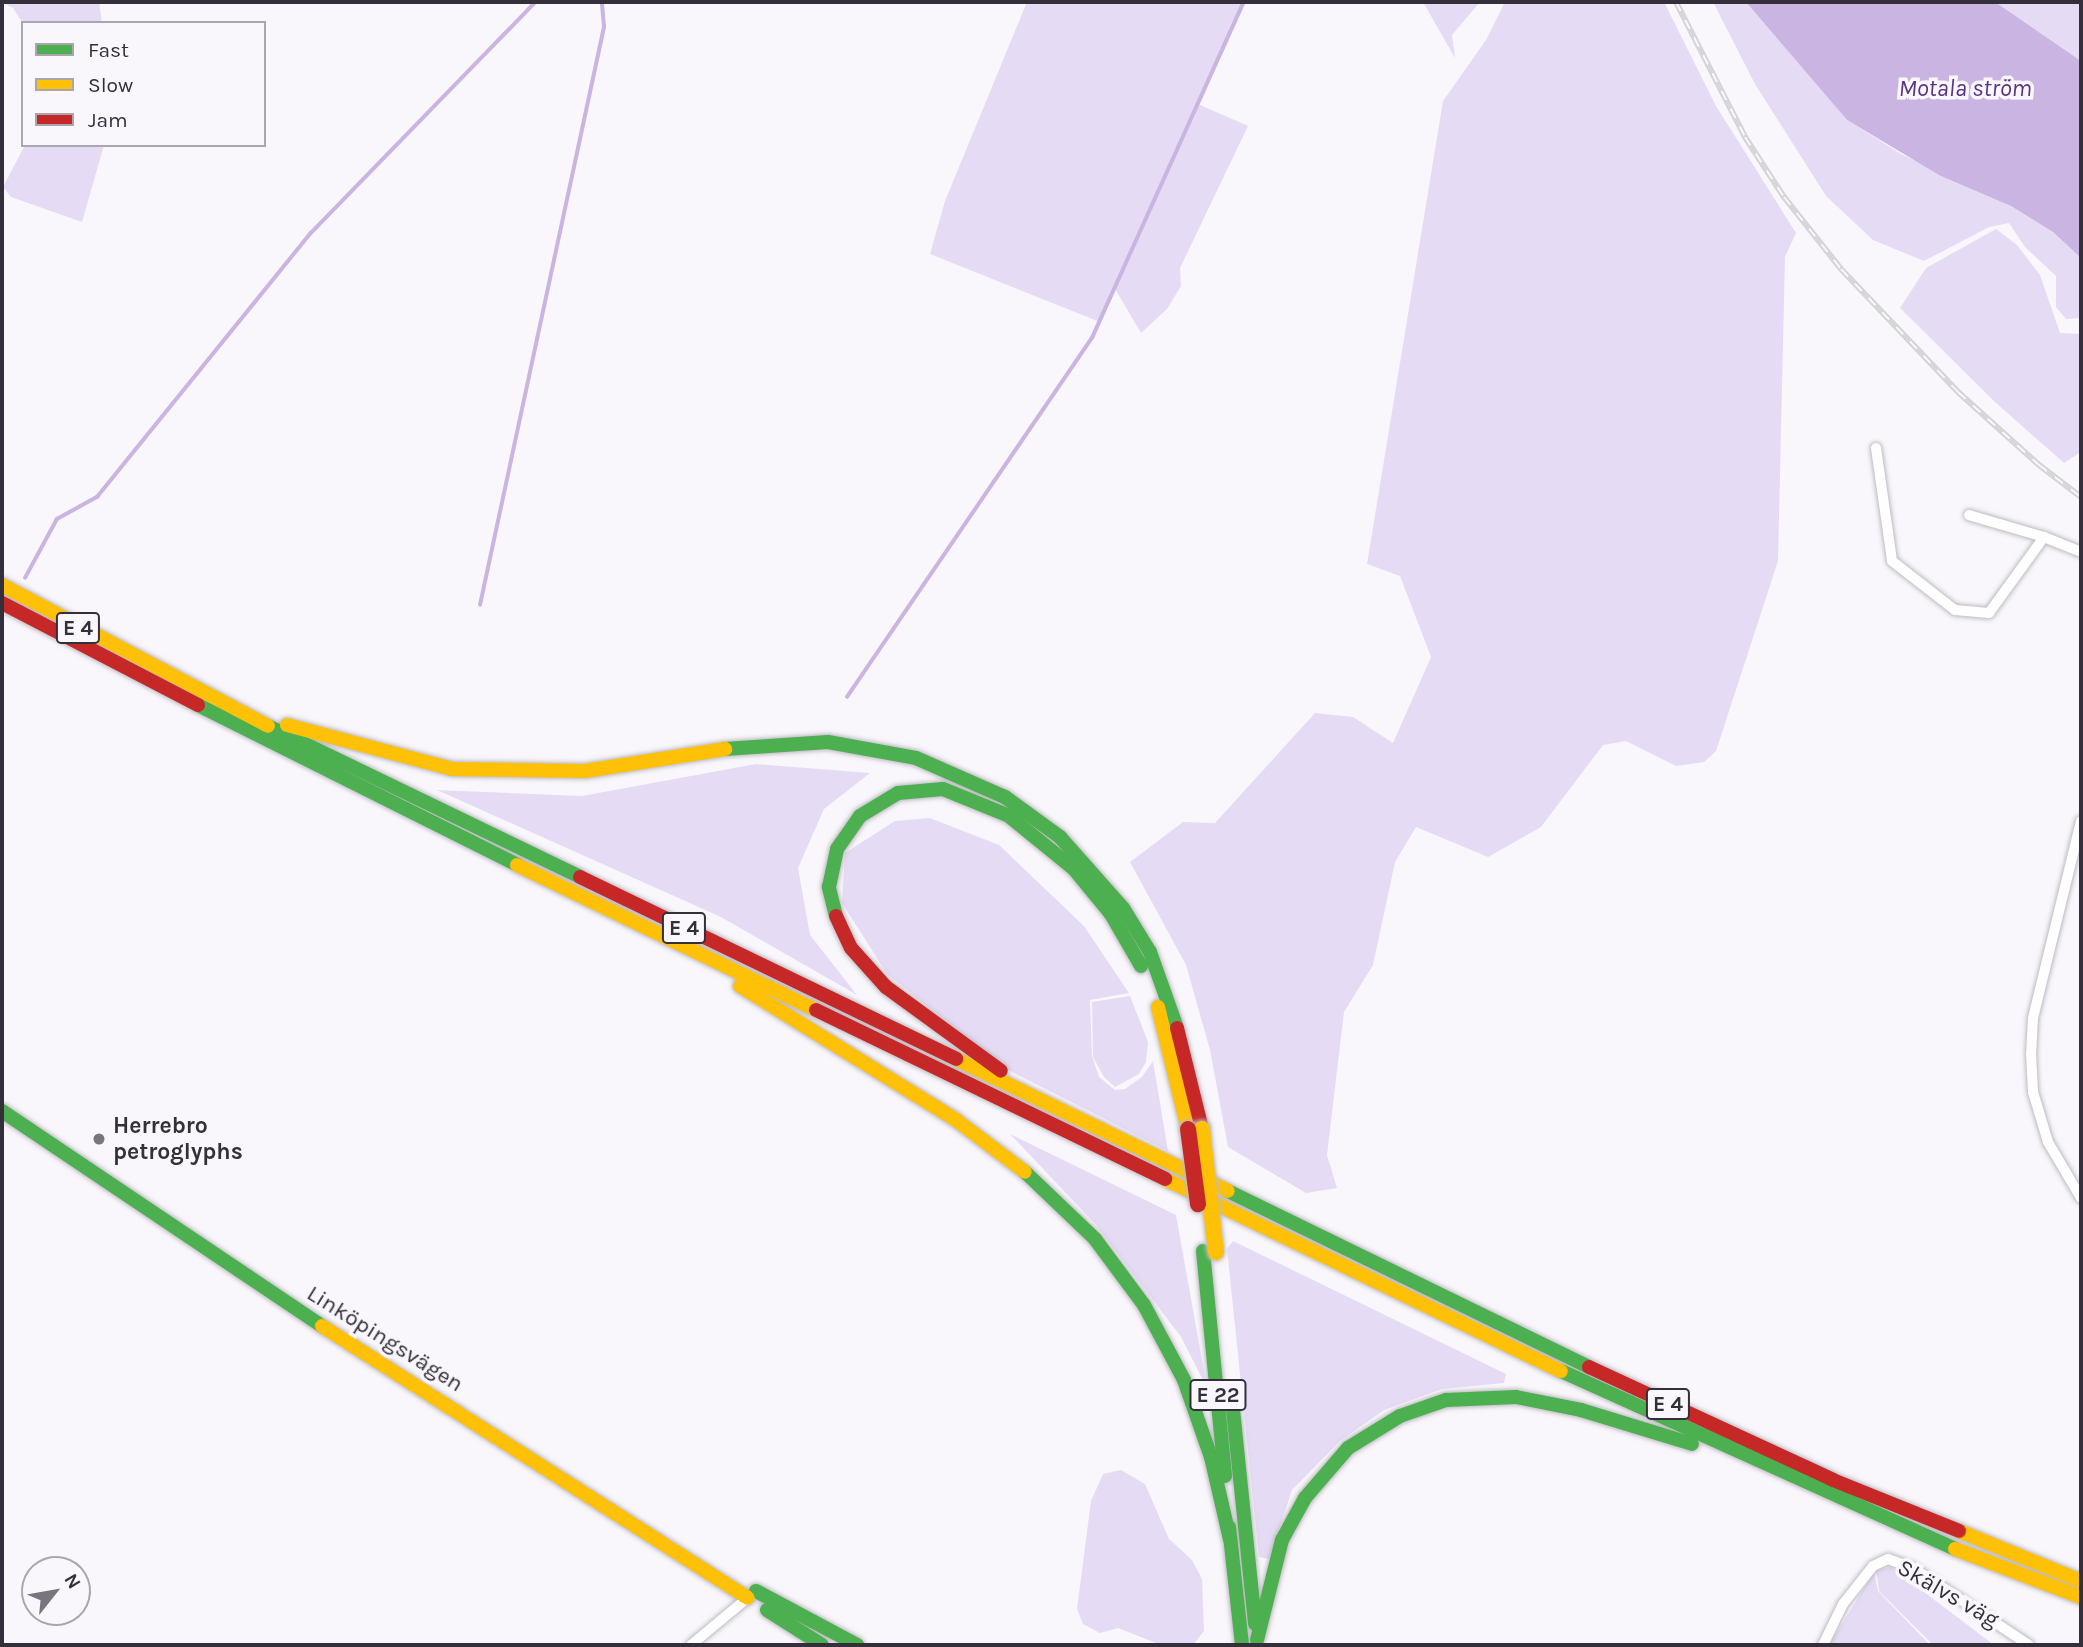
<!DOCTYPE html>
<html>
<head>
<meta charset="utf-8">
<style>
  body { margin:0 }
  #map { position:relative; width:2083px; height:1647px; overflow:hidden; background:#f9f7fb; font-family:Karla,sans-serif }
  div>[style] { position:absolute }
  .green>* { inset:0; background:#e6dbf5 }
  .water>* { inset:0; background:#c9b4e2 }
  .stream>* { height:3.5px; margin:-1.75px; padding:0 1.75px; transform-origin:1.75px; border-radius:1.75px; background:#c9b4e2 }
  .roads { filter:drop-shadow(0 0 2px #bebbc2) drop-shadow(0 0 2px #bebbc2) }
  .street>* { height:10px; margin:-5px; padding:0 5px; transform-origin:5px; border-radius:5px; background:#fefefe }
  .fast>* { height:14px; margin:-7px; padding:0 7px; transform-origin:7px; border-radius:7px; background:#4caf50 }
  .slow>* { height:14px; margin:-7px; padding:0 7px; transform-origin:7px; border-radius:7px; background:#ffc107 }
  .jam>* { height:14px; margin:-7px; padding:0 7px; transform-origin:7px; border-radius:7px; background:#c62828 }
  .rail>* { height:6px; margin-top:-3px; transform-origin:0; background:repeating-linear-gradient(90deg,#f9f6fc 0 10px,#d4d4d6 0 20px); box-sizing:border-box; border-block:2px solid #d4d4d6 }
  .bridges { filter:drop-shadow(0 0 2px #bebbc2) drop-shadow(0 0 2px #bebbc2) }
  .slow-bridge>* { height:16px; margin:-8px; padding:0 8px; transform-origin:8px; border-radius:8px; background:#ffc107 }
  .jam-bridge>* { height:16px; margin:-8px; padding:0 8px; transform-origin:8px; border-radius:8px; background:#c62828 }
  .dots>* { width:19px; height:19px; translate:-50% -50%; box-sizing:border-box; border:4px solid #f9f6fc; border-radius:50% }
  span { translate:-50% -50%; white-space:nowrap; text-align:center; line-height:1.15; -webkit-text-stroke:7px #f9f6fc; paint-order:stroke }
  .shield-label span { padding:2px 5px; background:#f9f6fc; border:2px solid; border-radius:5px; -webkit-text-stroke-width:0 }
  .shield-label { font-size:21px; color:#342f3a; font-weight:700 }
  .poi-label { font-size:23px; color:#342f3a; font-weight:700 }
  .left { translate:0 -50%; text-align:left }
  .street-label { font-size:23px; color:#342f3a }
  .water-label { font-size:24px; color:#5a3481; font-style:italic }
  .frame { position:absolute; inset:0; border:4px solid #342f3a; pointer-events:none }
  .legend { position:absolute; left:21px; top:21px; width:245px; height:126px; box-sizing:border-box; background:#f9f6fc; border:2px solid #aaa6ae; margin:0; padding:9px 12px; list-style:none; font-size:21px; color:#342f3a }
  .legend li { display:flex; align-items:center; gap:14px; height:35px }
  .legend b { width:35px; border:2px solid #aaa6ae }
  .north { position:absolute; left:21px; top:1556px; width:70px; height:70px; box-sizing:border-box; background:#f9f6fc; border:2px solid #aaa6ae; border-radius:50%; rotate:59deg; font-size:19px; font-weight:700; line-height:28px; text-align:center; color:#342f3a }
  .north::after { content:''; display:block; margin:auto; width:24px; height:32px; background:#79757e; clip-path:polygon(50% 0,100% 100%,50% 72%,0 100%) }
</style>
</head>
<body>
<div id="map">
  <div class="green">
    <div style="clip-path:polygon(2px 2px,99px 2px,102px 23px,23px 24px,13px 8px)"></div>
    <div style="clip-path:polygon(1027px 2px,1244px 2px,1198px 104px,1248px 126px,1180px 268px,1181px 286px,1167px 309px,1141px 333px,1115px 289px,1100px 322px,930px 254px,945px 201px)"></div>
    <div style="clip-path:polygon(1423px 2px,1480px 2px,1452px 35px,1455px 58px)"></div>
    <div style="clip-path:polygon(1505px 2px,1664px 2px,1716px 106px,1796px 233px,1785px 257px,1778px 561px,1716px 751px,1704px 762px,1676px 766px,1626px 741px,1603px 745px,1541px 827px,1488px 857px,1416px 827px,1395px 862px,1373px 965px,1344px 1012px,1327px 1155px,1337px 1188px,1306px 1193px,1228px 1147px,1210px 1050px,1186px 965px,1130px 862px,1183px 822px,1215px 823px,1315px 713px,1353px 717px,1393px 743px,1431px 657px,1400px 576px,1367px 564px,1443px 101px,1486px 40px)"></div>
    <div style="clip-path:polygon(1713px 2px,1746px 2px,1847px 120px,1901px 154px,2011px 206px,2053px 232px,2081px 258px,2081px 318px,2066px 319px,2056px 307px,2056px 276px,2025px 247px,2009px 223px,1989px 227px,1924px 261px,1873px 240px,1826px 196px,1755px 84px)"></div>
    <div style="clip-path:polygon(1995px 2px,2081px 2px,2081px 61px,2009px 14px)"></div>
    <div style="clip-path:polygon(25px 145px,104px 145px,82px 222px,11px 197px,3px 187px)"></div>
    <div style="clip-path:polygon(1996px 229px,2017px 245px,2040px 275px,2060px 333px,2081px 334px,2081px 452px,2064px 463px,1995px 402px,1900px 308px,1926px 268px)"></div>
    <div style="clip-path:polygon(756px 764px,870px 773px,824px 809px,798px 868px,810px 935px,857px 995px,721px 917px,437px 790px,582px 796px)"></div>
    <div style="clip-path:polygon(930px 818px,999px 845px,1084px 926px,1129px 993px,1090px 1000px,1092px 1056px,1099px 1077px,1115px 1090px,1125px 1089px,1142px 1077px,1153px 1061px,1168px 1151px,1010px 1071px,887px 974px,842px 903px,845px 853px,895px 821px)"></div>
    <div style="clip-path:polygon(1130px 996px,1148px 1042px,1146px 1062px,1139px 1074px,1115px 1087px,1104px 1077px,1093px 1057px,1092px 1002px)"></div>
    <div style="clip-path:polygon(1010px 1134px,1176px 1215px,1207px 1388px,1181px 1337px,1097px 1226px)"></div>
    <div style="clip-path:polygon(1233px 1241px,1506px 1374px,1504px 1383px,1442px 1389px,1384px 1410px,1340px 1441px,1292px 1490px,1269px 1559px,1259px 1557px,1227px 1249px)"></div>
    <div style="clip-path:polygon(1121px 1470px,1145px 1484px,1169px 1539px,1192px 1560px,1202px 1579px,1204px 1631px,1193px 1645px,1161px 1645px,1118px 1628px,1100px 1633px,1083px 1624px,1077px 1609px,1091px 1501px,1103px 1474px)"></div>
    <div style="clip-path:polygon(1891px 1567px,1994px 1645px,1933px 1645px,1879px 1591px,1876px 1570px)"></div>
    <div style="clip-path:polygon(1874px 1572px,1878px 1591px,1930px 1645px,1829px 1645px)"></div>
  </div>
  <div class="water">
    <div style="clip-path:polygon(1746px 2px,1995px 2px,2081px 61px,2081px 258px,2053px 232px,2011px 206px,1939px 175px,1847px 120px)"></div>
  </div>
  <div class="stream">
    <div style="left:25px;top:578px;width:67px;rotate:-61.5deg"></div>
    <div style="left:57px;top:519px;width:46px;rotate:-28.8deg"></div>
    <div style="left:97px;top:497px;width:340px;rotate:-51deg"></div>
    <div style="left:311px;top:233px;width:322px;rotate:-45.8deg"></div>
    <div style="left:480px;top:605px;width:591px;rotate:-77.89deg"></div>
    <div style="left:604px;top:27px;width:25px;rotate:-95deg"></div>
    <div style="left:847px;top:697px;width:435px;rotate:-55.7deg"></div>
    <div style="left:1092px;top:338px;width:369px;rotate:-65.7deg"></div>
  </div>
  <div class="roads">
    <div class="street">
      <div style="left:1876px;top:448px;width:114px;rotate:81.9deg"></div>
      <div style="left:1892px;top:561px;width:80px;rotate:37.9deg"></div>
      <div style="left:1955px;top:610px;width:34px;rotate:5deg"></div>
      <div style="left:1989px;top:613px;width:94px;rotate:-54.1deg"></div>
      <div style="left:2044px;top:537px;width:78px;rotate:-163.7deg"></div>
      <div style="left:2044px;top:537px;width:40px;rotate:22deg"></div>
      <div style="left:2081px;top:821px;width:203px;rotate:103.7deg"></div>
      <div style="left:2033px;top:1018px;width:35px;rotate:93deg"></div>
      <div style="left:2031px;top:1053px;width:39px;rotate:87deg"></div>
      <div style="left:2033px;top:1092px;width:52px;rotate:73.3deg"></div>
      <div style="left:2048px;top:1142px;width:65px;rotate:59.5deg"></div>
      <div style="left:691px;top:1645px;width:78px;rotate:-39.8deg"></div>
      <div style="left:1823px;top:1645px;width:46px;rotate:-64deg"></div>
      <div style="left:1843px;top:1604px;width:48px;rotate:-51.7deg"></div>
      <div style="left:1873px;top:1566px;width:17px;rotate:-25deg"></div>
      <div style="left:1888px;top:1559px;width:27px;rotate:20deg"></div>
      <div style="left:1913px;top:1568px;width:139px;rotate:33.6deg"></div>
    </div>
    <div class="fast">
      <div style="left:198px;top:705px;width:357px;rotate:26.6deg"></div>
      <div style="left:268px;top:726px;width:347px;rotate:25.8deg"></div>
      <div style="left:725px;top:749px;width:103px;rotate:-3.9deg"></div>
      <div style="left:828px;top:742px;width:89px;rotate:10.3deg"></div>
      <div style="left:916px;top:758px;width:97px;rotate:23.7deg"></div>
      <div style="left:1005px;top:797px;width:68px;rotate:36deg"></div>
      <div style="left:1060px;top:837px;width:95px;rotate:48.4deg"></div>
      <div style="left:1123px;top:908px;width:52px;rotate:58.5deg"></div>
      <div style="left:1150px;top:952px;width:81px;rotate:70.4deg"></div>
      <div style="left:836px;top:916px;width:30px;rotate:-104deg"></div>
      <div style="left:829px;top:887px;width:39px;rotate:-78deg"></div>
      <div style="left:837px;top:849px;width:40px;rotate:-55.1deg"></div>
      <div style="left:860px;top:816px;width:44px;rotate:-31.2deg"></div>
      <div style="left:898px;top:793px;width:45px;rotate:-5.1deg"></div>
      <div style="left:943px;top:789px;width:71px;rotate:22.2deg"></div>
      <div style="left:1009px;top:816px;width:84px;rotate:39.2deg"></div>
      <div style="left:1074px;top:869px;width:58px;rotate:50.6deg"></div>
      <div style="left:1111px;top:914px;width:60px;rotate:60deg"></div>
      <div style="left:2px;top:1111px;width:386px;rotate:33.9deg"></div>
      <div style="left:1025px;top:1172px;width:97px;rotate:43.7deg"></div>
      <div style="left:1095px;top:1239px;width:82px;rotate:53.4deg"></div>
      <div style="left:1144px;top:1305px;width:85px;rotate:61.9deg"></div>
      <div style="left:1184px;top:1380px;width:82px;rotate:70.7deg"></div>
      <div style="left:1211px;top:1457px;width:84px;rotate:77deg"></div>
      <div style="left:1228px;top:1191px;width:402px;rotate:26deg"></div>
      <div style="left:1203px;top:1251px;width:226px;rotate:84.4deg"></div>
      <div style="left:1561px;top:1371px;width:432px;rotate:24.3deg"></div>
      <div style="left:1233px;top:1410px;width:215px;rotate:84.1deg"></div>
      <div style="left:1229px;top:1527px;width:119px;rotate:83.7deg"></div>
      <div style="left:756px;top:1591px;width:115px;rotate:28.1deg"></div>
      <div style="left:767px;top:1610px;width:65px;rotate:32.5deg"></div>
      <div style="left:1257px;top:1640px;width:103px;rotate:-76deg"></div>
      <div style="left:1282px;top:1540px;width:48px;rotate:-61.3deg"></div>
      <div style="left:1305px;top:1498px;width:66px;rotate:-49.3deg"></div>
      <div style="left:1348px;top:1448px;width:61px;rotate:-31.6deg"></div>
      <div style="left:1400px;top:1416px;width:49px;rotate:-19.2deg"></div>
      <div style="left:1446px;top:1400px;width:70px;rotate:-2.5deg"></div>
      <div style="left:1516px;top:1397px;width:66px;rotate:11.3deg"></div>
      <div style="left:1581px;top:1410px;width:116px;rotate:17deg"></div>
    </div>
    <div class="slow">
      <div style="left:2px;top:585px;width:301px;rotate:27.9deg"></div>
      <div style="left:287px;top:725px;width:171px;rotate:14.9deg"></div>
      <div style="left:452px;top:769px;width:133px;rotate:0.9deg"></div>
      <div style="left:585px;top:771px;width:142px;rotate:-8.9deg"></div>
      <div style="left:517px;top:865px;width:332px;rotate:25.9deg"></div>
      <div style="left:740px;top:986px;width:254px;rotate:31.8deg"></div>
      <div style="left:956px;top:1120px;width:86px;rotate:37deg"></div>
      <div style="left:1158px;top:1007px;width:126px;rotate:76.2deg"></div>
      <div style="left:956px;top:1059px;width:302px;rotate:25.9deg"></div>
      <div style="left:1165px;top:1179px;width:440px;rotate:25.9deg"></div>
      <div style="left:322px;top:1326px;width:505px;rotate:32.56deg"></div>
      <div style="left:1959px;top:1531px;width:132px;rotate:22.3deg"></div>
      <div style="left:1955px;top:1549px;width:135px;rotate:20.9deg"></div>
    </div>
    <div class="jam">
      <div style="left:2px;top:603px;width:221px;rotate:27.5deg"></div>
      <div style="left:580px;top:877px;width:418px;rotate:25.8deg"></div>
      <div style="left:836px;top:916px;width:35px;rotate:65deg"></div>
      <div style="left:851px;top:948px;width:52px;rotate:48.1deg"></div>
      <div style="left:886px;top:987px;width:142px;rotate:36.1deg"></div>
      <div style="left:816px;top:1010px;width:388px;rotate:25.8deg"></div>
      <div style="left:1177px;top:1028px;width:104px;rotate:76.1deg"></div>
      <div style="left:1589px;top:1367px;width:269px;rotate:24.8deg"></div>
      <div style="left:1833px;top:1480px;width:136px;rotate:22deg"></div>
    </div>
  </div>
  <div class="rail">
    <div style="left:1676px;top:2px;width:152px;rotate:62.9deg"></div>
    <div style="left:1745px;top:137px;width:72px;rotate:57deg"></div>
    <div style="left:1784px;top:197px;width:92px;rotate:51.6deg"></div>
    <div style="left:1841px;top:269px;width:170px;rotate:46.4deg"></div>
    <div style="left:1958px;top:392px;width:109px;rotate:42deg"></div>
    <div style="left:2039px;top:465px;width:53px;rotate:37.3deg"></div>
  </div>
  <div class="bridges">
    <div class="slow-bridge">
      <div style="left:1202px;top:1129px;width:124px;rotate:83.5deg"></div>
    </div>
    <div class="jam-bridge">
      <div style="left:1188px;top:1129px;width:76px;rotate:82.4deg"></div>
    </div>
  </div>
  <div class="dots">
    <div style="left:99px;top:1139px;background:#79757e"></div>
  </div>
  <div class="shield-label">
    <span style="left:78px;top:628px">E 4</span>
    <span style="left:684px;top:928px">E 4</span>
    <span style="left:1218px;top:1395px">E 22</span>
    <span style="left:1668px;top:1404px">E 4</span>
  </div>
  <div class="poi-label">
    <span class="left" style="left:113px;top:1139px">Herrebro<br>petroglyphs</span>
  </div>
  <div class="street-label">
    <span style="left:385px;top:1339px;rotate:32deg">Linköpingsvägen</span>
    <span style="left:1948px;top:1594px;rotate:30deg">Skälvs väg</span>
  </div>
  <div class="water-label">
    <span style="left:1965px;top:89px">Motala ström</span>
  </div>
  <div class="frame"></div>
  <ul class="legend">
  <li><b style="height:9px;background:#4caf50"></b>Fast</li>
  <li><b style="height:9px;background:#ffc107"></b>Slow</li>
  <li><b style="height:9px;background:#c62828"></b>Jam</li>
  </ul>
  <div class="north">N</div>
</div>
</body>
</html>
